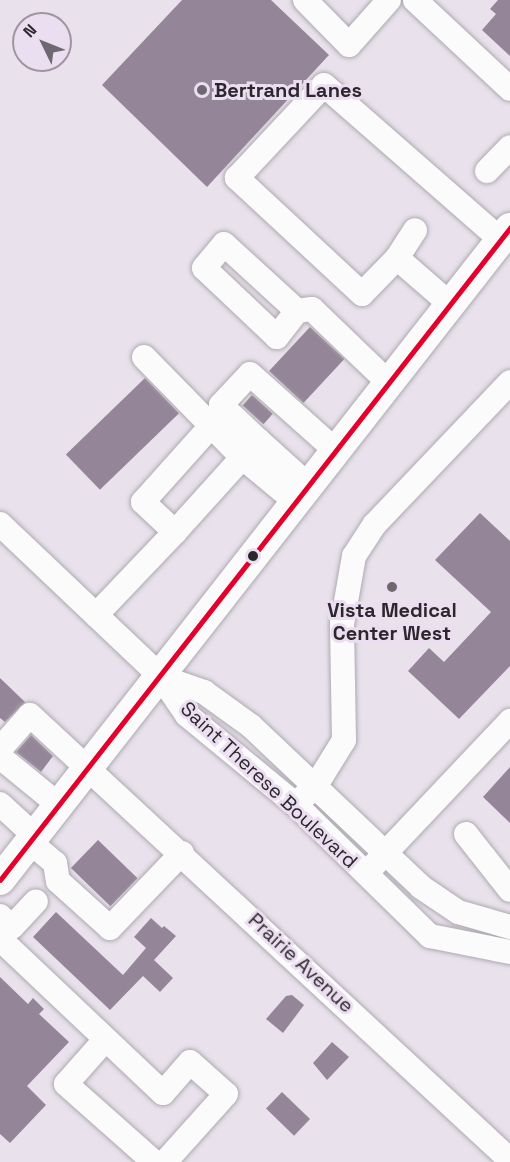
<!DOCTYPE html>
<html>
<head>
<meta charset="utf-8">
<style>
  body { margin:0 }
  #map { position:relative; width:510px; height:1162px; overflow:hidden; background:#e9e2ec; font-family:"Space Grotesk",sans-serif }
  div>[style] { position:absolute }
  .building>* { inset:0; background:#948698; transform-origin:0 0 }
  .roads { filter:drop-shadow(0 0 2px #aea9b1) drop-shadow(0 0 2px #aea9b1) }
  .minor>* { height:24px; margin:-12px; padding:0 12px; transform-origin:12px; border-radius:12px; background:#fcfbfc }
  .major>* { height:30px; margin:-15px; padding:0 15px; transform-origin:15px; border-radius:15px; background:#fcfbfc }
  .bus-1>* { height:4.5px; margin:-2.25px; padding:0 2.25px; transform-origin:2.25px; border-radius:2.25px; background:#e4002b }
  .dots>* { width:16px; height:16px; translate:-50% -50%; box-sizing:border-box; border:3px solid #ebdef0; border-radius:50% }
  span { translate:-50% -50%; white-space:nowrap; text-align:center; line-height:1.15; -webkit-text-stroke:6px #ebdef0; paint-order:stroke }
  .poi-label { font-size:20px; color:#2c272d; font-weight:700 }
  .left { translate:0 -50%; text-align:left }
  .street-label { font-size:20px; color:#2c272d }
  .north { position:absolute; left:12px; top:12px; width:60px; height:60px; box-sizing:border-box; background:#ebdef0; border:2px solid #9f95a2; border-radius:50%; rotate:313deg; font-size:16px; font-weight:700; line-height:24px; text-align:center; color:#2c272d }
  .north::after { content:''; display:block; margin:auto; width:21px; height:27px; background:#6e6870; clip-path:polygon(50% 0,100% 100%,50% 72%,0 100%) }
</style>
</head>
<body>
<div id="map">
  <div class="building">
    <div style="clip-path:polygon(182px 0,271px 0,329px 55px,207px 187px,102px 85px)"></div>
    <div style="clip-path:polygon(498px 0,510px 0,510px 56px,482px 30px,496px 14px,490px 9px)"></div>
    <div style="left:310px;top:327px;width:47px;height:60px;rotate:43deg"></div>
    <div style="left:145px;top:378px;width:49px;height:110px;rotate:46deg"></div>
    <div style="left:252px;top:395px;width:28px;height:14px;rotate:42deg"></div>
    <div style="clip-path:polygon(480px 513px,510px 541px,510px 666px,459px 719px,408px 671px,429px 648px,444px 662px,491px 612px,435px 560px)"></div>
    <div style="clip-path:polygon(0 678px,25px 702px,5px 722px,0 718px)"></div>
    <div style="clip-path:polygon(31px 735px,53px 756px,41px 772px,16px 752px)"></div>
    <div style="clip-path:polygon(510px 767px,510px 823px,483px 797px)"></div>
    <div style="left:98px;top:840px;width:55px;height:39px;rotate:44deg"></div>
    <div style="clip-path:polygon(56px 912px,123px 975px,146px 948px,134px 937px,151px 918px,162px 928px,164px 926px,176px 936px,154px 960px,173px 978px,160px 992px,143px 976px,110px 1010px,33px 937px)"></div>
    <div style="clip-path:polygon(0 977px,28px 1004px,33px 998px,44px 1009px,39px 1014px,69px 1042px,27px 1086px,46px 1105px,10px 1143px,0 1134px)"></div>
    <div style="clip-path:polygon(292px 995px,304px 1005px,283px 1033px,266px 1019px,286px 996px)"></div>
    <div style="clip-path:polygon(332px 1042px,349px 1057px,327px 1080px,313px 1063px)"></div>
    <div style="left:282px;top:1092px;width:39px;height:23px;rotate:44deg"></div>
  </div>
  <div class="roads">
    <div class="minor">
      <div style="left:305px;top:0;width:63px;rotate:45.6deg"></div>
      <div style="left:349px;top:45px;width:60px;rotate:-48.4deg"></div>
      <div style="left:415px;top:0;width:130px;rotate:43.1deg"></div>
      <div style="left:487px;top:171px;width:33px;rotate:-46deg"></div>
      <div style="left:397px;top:258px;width:33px;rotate:-57deg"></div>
      <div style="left:450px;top:304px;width:70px;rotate:-139deg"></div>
      <div style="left:397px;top:258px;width:50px;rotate:134.2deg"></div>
      <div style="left:362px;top:294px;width:171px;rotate:-137.1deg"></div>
      <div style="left:237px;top:178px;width:127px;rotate:-46.9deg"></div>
      <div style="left:324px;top:85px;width:235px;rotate:41.2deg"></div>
      <div style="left:297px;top:311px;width:33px;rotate:128deg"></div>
      <div style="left:277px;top:337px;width:100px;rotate:-136.6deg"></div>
      <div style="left:204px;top:268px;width:31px;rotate:-50deg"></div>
      <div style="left:224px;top:244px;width:99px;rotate:42.5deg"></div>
      <div style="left:297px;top:311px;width:15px;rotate:-8deg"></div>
      <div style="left:312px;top:309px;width:107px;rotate:43.9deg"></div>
      <div style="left:144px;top:357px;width:141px;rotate:45.6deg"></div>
      <div style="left:243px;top:458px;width:69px;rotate:39.7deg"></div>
      <div style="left:211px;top:426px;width:102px;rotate:131.8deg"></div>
      <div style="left:143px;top:502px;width:44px;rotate:43.2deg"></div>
      <div style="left:175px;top:532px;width:124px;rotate:-47.9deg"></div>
      <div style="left:258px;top:440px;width:51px;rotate:-136.6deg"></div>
      <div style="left:221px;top:405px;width:42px;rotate:-46.9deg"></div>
      <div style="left:250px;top:374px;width:115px;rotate:41.8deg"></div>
      <div style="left:258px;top:440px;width:69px;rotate:42deg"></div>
      <div style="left:0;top:524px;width:222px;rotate:43.5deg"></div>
      <div style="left:161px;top:677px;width:46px;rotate:55.6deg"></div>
      <div style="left:187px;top:715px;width:140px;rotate:39.5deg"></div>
      <div style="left:295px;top:804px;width:189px;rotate:44.4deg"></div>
      <div style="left:430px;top:936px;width:82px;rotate:11.3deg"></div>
      <div style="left:96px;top:615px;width:115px;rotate:-46.4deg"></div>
      <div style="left:161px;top:677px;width:46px;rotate:19.2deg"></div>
      <div style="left:204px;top:692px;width:58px;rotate:35.9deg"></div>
      <div style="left:251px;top:726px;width:234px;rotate:43.4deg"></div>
      <div style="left:421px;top:887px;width:45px;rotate:34deg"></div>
      <div style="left:458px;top:912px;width:54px;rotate:16.1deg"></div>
      <div style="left:0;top:749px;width:45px;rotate:-48.6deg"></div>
      <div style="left:30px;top:715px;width:655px;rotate:42.83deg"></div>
      <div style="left:0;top:757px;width:77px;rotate:39.2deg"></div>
      <div style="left:0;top:804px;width:49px;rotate:42.5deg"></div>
      <div style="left:295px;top:804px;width:26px;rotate:-40deg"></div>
      <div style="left:315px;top:787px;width:55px;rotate:-58.3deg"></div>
      <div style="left:344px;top:740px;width:116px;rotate:-91deg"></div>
      <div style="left:342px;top:624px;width:69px;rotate:-80deg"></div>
      <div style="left:354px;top:556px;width:38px;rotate:-57deg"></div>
      <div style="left:375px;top:524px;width:196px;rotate:-46.4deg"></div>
      <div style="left:466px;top:834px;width:71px;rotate:51.8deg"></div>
      <div style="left:31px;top:843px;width:31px;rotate:40deg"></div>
      <div style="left:55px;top:863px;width:18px;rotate:81deg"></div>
      <div style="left:58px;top:881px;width:70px;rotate:42.1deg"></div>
      <div style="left:110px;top:928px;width:104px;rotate:-46.2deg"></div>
      <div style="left:375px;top:864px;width:197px;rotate:-46.6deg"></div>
      <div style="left:0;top:916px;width:16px;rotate:43deg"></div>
      <div style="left:12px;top:927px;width:35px;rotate:-47deg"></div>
      <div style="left:0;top:939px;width:224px;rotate:43.4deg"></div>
      <div style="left:163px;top:1093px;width:41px;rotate:-48.9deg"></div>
      <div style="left:190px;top:1062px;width:48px;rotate:41.6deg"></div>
      <div style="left:226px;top:1094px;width:91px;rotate:131.9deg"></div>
      <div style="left:104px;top:1041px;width:57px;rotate:131.5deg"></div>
      <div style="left:66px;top:1084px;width:118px;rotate:41.6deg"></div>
    </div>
    <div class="major">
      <div style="left:0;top:880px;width:828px;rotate:-51.97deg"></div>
    </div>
  </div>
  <div class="bus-1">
    <div style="left:0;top:880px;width:828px;rotate:-51.97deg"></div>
  </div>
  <div class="dots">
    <div style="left:202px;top:90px;background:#6e6870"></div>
    <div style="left:253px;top:556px;background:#2c272d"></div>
    <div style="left:392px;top:587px;background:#6e6870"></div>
  </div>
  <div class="poi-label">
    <span class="left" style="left:214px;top:90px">Bertrand Lanes</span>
    <span style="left:392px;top:622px">Vista Medical<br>Center West</span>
  </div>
  <div class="street-label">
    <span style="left:269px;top:785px;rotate:43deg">Saint Therese Boulevard</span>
    <span style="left:301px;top:963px;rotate:43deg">Prairie Avenue</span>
  </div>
  <div class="north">N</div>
</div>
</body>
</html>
